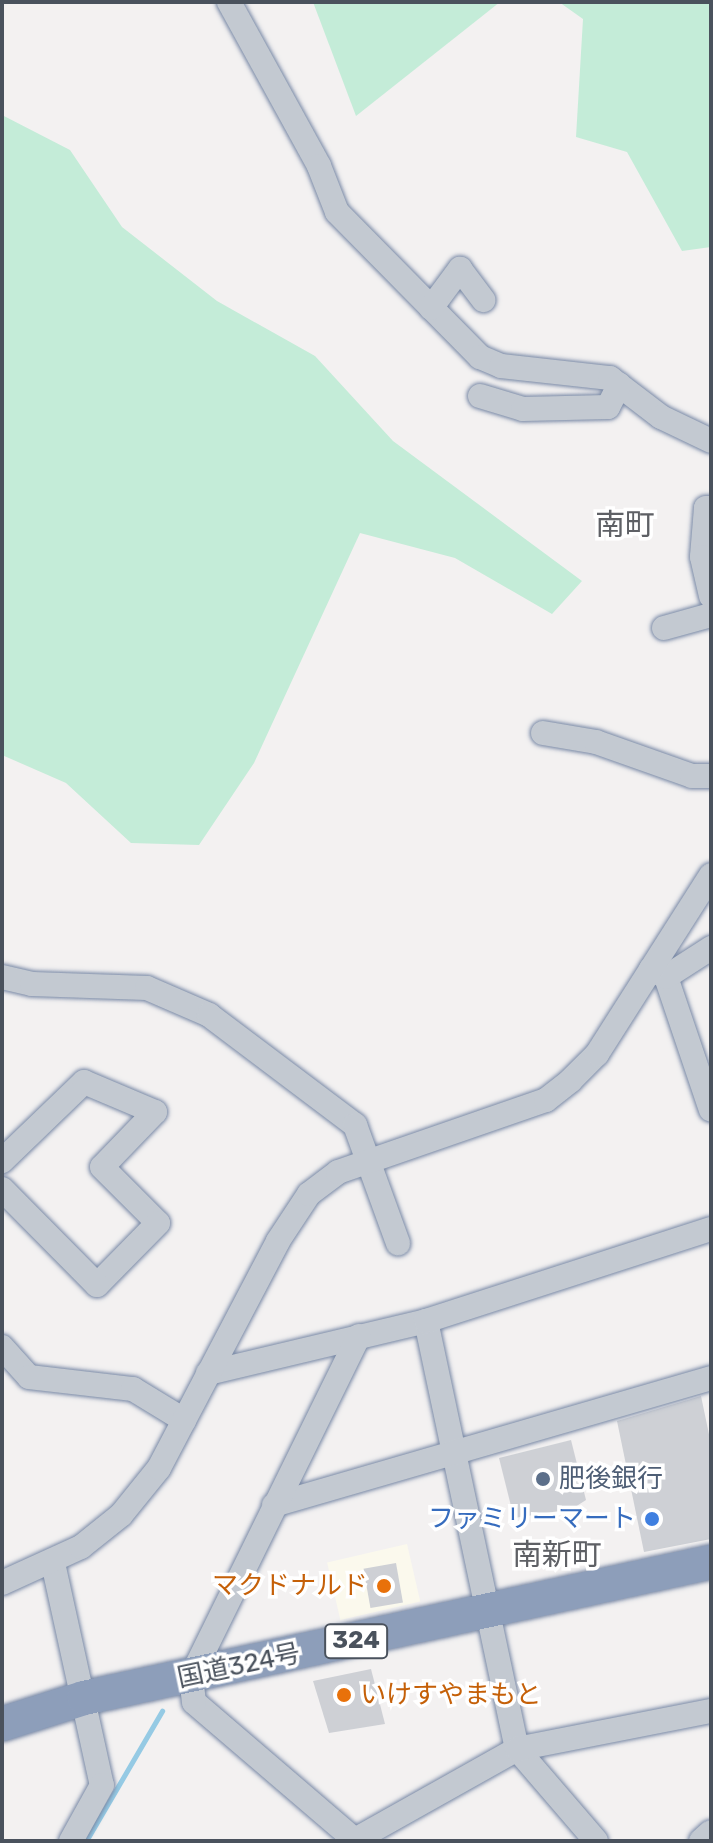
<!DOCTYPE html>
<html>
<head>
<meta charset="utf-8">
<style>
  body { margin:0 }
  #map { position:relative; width:713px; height:1843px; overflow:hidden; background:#f3f1f1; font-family:Rubik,"Noto Sans JP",sans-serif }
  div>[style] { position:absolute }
  .commercial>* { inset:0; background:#fbf9ed; transform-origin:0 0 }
  .green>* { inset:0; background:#c4ecd8 }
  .stream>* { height:5px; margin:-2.5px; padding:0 2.5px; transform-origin:2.5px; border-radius:2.5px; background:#95cae4 }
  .building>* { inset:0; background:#ced0d5; transform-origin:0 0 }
  .roads { filter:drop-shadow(0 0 2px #7989a6) drop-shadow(0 0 2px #7989a6) }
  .minor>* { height:24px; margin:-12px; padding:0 12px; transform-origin:12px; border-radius:12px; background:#c3c9d1 }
  .highway>* { height:34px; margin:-17px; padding:0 17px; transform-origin:17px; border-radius:17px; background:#8d9eba }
  .dots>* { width:22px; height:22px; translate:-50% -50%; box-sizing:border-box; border:4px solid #fff; border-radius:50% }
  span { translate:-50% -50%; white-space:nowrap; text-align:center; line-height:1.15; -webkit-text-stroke:7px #fff; paint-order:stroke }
  .shield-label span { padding:2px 6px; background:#fff; border:2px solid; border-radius:6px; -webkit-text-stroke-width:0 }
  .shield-label { font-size:24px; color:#4a525d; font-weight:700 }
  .service-label { font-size:26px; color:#4e5e75 }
  .left { translate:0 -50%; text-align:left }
  .shop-label { font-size:26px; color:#366cbe }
  .right { translate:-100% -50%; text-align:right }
  .food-label { font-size:26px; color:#c56008 }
  .street-label { font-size:26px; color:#4a525d }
  .quarter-label { font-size:30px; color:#5e6065 }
  .frame { position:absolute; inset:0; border:4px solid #4a525d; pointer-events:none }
</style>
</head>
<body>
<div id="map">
  <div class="commercial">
    <div style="left:407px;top:1544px;width:59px;height:82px;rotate:77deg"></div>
  </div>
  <div class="green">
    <div style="clip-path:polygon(313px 2px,500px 2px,356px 116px)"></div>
    <div style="clip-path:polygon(559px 2px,711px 2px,711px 247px,682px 251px,627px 152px,576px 137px,583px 19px)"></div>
    <div style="clip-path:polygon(2px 115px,70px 150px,122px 227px,217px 301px,315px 356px,393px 441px,582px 581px,552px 614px,455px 558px,360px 533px,254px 763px,199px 845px,131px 843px,66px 783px,2px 755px)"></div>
  </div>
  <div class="stream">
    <div style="left:86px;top:1841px;width:151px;rotate:-59.7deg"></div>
  </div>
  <div class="building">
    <div style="clip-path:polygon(701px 1396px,711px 1444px,711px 1539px,644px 1552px,617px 1421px)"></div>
    <div style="clip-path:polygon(571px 1440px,586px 1500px,572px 1509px,514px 1518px,499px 1458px)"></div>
    <div style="left:396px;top:1563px;width:40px;height:33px;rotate:80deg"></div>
    <div style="clip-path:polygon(371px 1669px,385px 1724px,329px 1733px,313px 1681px)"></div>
  </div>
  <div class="roads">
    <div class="minor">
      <div style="left:229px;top:2px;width:187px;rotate:61.2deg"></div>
      <div style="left:319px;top:166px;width:49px;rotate:68.6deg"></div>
      <div style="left:337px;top:212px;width:204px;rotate:45.4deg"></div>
      <div style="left:480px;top:357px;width:23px;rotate:23deg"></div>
      <div style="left:501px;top:366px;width:110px;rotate:6.3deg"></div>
      <div style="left:610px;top:378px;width:64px;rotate:37.4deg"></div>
      <div style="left:661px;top:417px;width:55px;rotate:25.6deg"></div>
      <div style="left:431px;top:308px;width:49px;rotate:-53.4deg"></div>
      <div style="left:460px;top:269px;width:39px;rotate:53deg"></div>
      <div style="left:480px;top:396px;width:45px;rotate:16.8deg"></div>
      <div style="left:523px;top:409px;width:85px;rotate:-1.3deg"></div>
      <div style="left:608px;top:407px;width:25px;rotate:-63deg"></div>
      <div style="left:711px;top:508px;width:5px;rotate:180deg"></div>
      <div style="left:706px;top:508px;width:49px;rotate:94.7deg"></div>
      <div style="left:702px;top:557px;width:40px;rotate:77deg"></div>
      <div style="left:664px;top:628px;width:49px;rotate:-15.5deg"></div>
      <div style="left:543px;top:733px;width:54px;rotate:9.6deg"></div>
      <div style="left:596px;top:742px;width:102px;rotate:19.5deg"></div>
      <div style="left:692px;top:776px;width:19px"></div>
      <div style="left:651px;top:969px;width:17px;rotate:28deg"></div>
      <div style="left:666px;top:977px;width:140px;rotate:71.3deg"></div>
      <div style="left:2px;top:977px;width:31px;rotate:13deg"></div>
      <div style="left:32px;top:984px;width:115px;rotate:2deg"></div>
      <div style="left:147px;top:988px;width:68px;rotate:23.5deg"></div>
      <div style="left:209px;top:1015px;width:183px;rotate:37deg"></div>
      <div style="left:355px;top:1125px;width:126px;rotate:70deg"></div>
      <div style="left:666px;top:977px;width:54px;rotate:-32.8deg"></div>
      <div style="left:2px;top:1161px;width:114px;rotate:-43.9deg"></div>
      <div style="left:84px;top:1082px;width:77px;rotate:22.9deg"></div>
      <div style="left:155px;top:1112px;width:76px;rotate:133.9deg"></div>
      <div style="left:102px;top:1167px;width:79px;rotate:45deg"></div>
      <div style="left:158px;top:1223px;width:87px;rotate:134.5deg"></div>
      <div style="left:97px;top:1285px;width:135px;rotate:-134.7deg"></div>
      <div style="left:426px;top:1321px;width:438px;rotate:78deg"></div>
      <div style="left:517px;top:1749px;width:121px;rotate:49.3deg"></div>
      <div style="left:2px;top:1347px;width:40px;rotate:48deg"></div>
      <div style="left:29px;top:1377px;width:105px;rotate:6.6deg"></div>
      <div style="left:133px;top:1389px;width:60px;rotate:31.3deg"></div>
      <div style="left:208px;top:1373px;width:224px;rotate:-13.4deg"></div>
      <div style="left:426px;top:1321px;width:299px;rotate:-17.9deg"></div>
      <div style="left:274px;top:1505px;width:455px;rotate:-16.2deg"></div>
      <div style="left:53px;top:1563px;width:227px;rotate:77.6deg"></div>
      <div style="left:102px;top:1785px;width:64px;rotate:119deg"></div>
      <div style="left:2px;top:1583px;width:87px;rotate:-24.5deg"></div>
      <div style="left:81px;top:1547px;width:51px;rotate:-38.7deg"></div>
      <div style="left:121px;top:1515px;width:60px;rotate:-51deg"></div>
      <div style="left:159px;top:1468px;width:256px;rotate:-62.3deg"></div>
      <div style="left:278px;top:1241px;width:56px;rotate:-56.6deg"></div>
      <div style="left:309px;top:1194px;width:36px;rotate:-37deg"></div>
      <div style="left:338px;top:1172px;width:220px;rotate:-19.1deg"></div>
      <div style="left:546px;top:1100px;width:31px;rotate:-38deg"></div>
      <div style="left:570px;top:1081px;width:38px;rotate:-45deg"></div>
      <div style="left:597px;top:1054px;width:212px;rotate:-57.5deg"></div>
      <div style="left:355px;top:1840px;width:186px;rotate:-29.3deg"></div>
      <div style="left:517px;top:1749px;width:198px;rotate:-11.1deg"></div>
      <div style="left:356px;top:1841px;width:213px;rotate:-139.4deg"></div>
      <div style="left:194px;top:1702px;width:25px;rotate:-97deg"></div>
      <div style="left:191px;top:1677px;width:380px;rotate:-63.8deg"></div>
      <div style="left:701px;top:1841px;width:13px;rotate:-42deg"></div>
    </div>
    <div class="highway">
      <div style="left:2px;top:1724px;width:86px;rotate:-17.6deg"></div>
      <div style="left:84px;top:1698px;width:642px;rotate:-12.24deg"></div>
    </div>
  </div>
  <div class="dots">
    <div style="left:543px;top:1479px;background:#5c6f8a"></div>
    <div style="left:652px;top:1519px;background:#3f7fe0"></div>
    <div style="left:384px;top:1586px;background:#e8710a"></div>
    <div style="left:344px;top:1695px;background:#e8710a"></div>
  </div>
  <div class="shield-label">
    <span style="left:356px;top:1641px">324</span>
  </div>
  <div class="service-label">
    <span class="left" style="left:559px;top:1479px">肥後銀行</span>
  </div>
  <div class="shop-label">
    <span class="right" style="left:636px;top:1519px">ファミリーマート</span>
  </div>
  <div class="food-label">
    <span class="right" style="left:368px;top:1586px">マクドナルド</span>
    <span class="left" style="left:360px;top:1695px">いけすやまもと</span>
  </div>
  <div class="street-label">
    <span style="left:239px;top:1666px;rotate:-12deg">国道324号</span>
  </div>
  <div class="quarter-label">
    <span style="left:625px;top:525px">南町</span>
    <span style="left:557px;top:1555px">南新町</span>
  </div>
  <div class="frame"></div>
</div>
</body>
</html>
